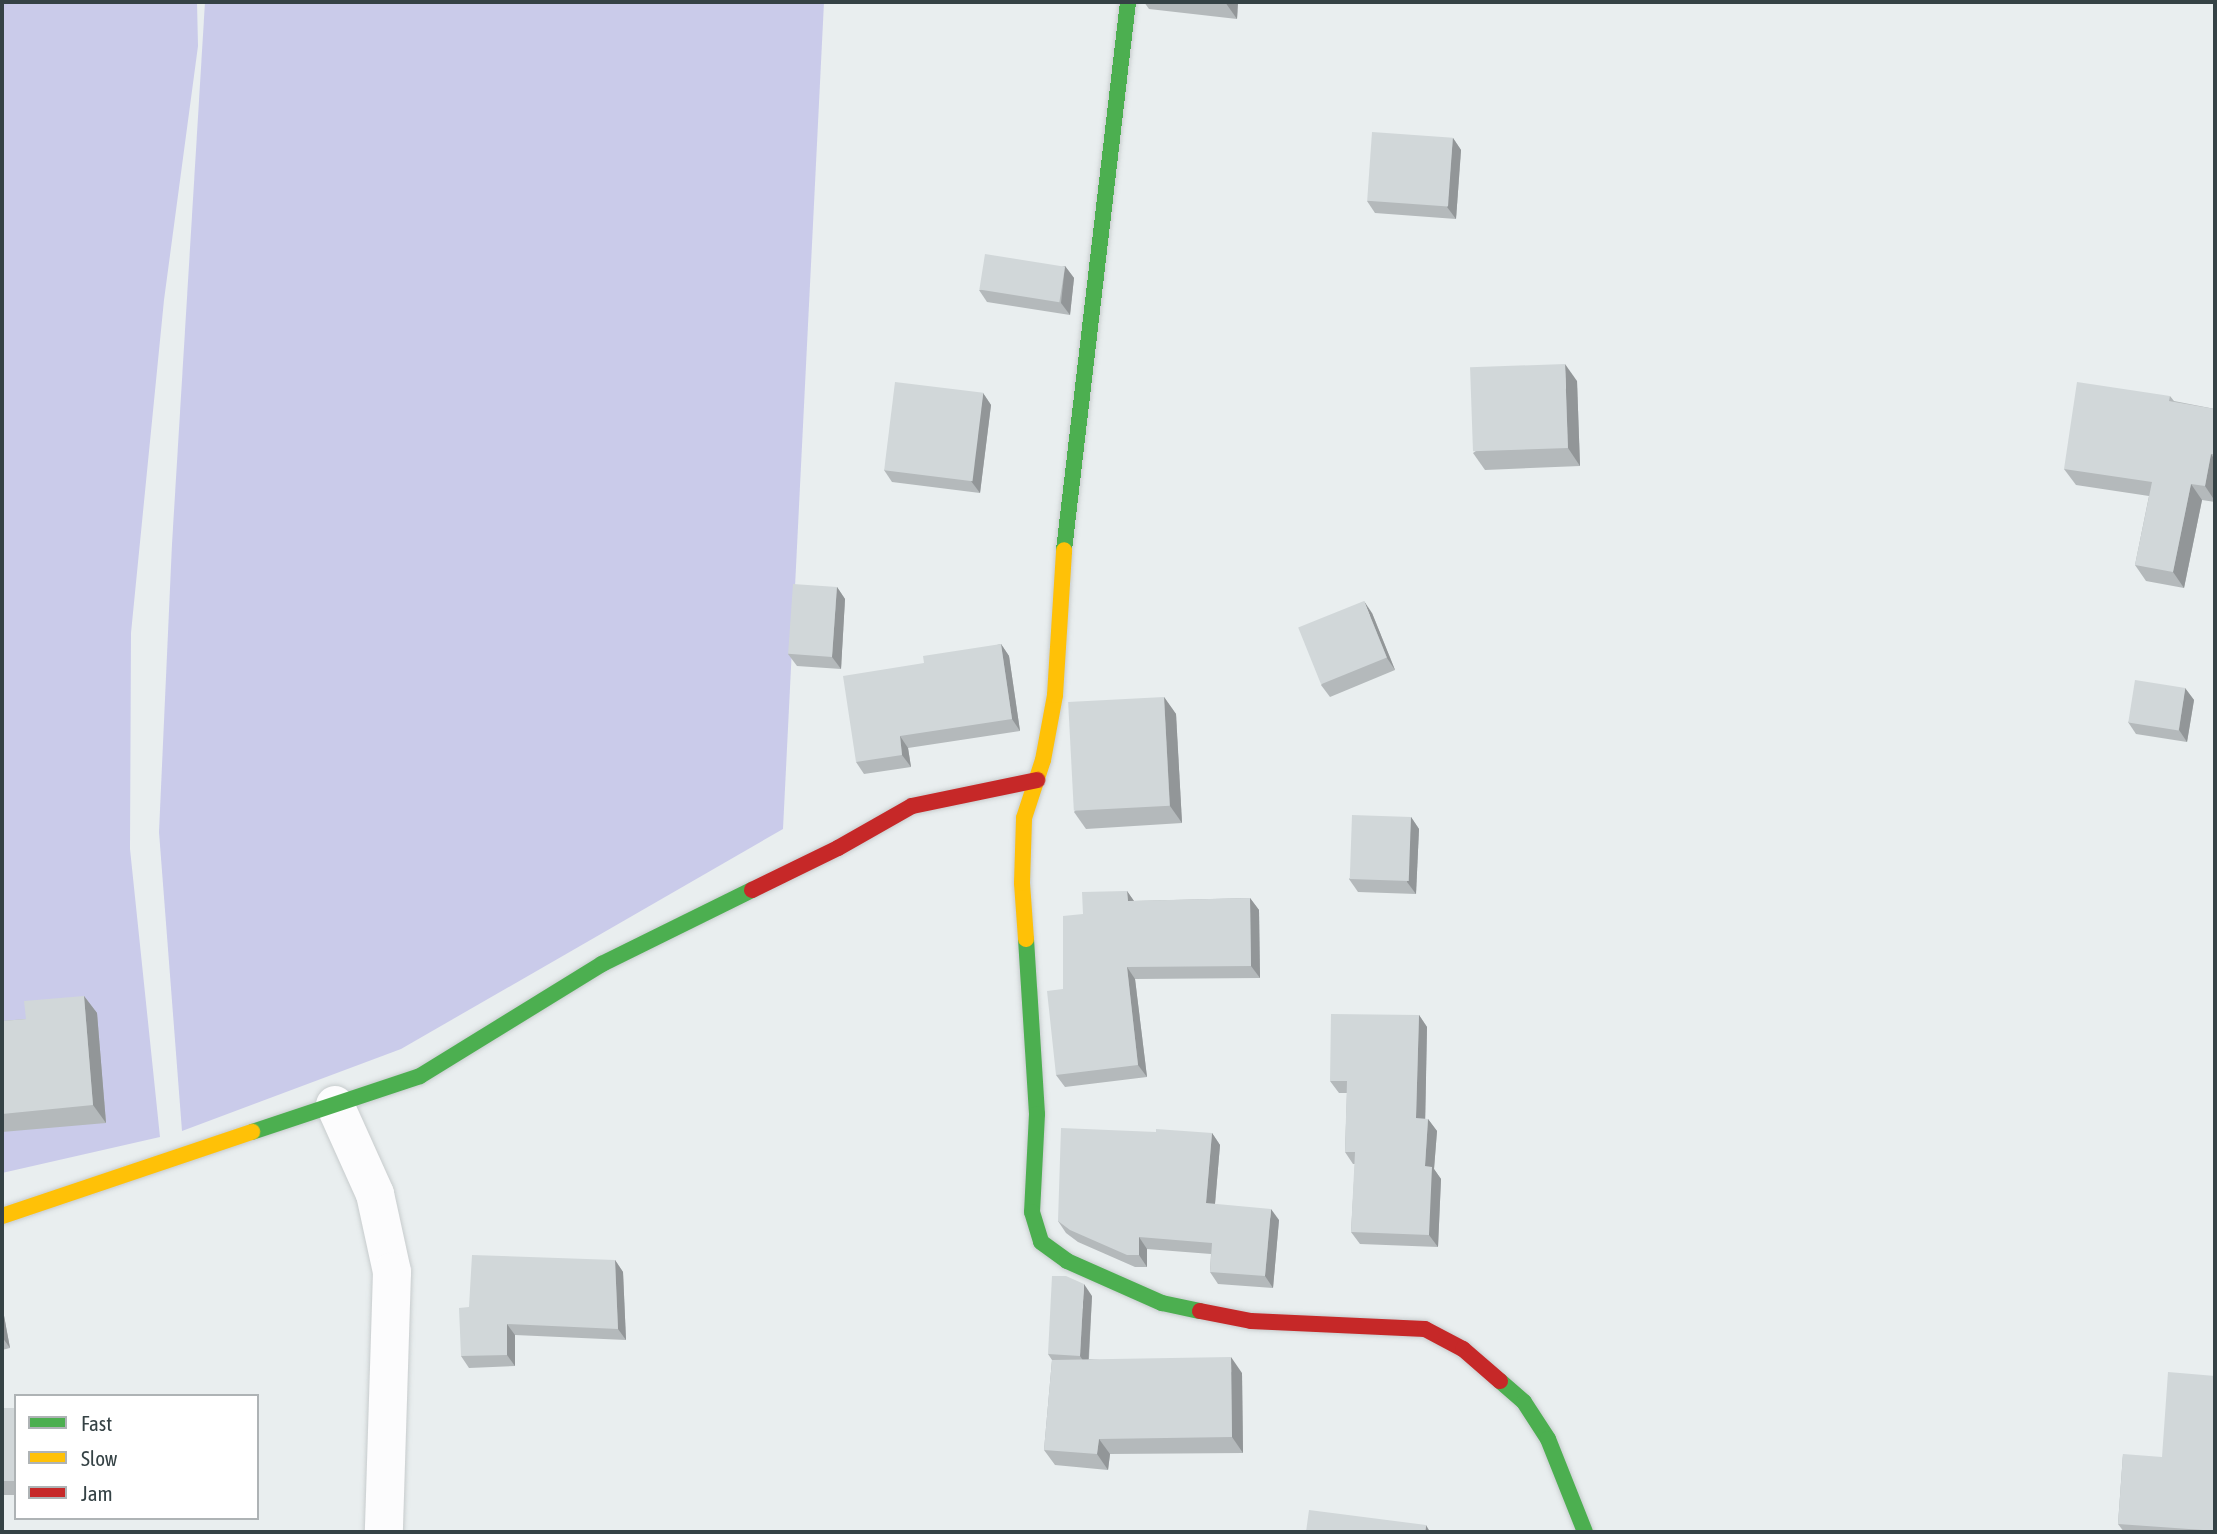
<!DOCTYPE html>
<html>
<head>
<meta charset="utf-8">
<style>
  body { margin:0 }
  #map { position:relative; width:2217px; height:1534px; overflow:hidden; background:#e9eeef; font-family:"Asap Condensed",sans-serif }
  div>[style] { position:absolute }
  .green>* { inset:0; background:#cacbea }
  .roads { filter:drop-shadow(0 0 2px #c7cccd) drop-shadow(0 0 2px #c7cccd) }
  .street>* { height:38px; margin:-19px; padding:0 19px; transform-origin:19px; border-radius:19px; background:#fcfcfd }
  .fast>* { height:16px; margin:-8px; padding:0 8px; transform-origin:8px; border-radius:8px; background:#4caf50 }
  .slow>* { height:16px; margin:-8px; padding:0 8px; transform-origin:8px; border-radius:8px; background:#ffc107 }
  .jam>* { height:16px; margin:-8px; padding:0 8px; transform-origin:8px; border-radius:8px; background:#c62828 }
  .wall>* { inset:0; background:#b4b9bb; transform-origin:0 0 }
  .shaded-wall>* { inset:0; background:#929698 }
  .building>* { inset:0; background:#d1d7d9; transform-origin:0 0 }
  span { translate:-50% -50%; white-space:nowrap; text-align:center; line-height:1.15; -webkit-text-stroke:5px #fff; paint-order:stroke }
  .frame { position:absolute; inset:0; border:4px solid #354245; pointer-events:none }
  .legend { position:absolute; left:14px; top:1394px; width:245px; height:126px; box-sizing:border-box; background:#fff; border:2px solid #aeb3b5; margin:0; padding:9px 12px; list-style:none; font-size:21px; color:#354245 }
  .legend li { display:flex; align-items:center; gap:14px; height:35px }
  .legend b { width:35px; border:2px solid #aeb3b5 }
</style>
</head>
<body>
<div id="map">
  <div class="green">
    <div style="clip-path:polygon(2px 2px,197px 2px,198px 46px,164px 300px,131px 633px,130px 849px,160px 1137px,2px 1173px)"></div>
    <div style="clip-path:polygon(205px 2px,824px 2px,783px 829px,401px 1049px,182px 1131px,159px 832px,172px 544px)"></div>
  </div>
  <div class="roads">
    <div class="street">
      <div style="left:335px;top:1105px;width:98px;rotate:65.8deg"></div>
      <div style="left:375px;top:1194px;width:80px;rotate:77.7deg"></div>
      <div style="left:392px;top:1272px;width:260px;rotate:91.8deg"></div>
    </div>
    <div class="fast">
      <div style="left:1064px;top:550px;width:552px;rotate:-83.34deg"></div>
      <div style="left:1026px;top:939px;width:175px;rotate:86.4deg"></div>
      <div style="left:1037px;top:1114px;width:98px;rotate:92.9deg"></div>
      <div style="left:1032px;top:1212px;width:31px;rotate:73deg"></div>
      <div style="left:1041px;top:1242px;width:32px;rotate:36deg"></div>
      <div style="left:1067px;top:1261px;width:104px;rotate:23.9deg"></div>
      <div style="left:1162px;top:1303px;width:39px;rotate:12deg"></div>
      <div style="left:252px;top:1132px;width:177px;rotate:-18.4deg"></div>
      <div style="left:420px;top:1076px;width:214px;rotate:-31.6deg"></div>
      <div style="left:602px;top:964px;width:167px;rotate:-26.3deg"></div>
      <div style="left:1500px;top:1381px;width:32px;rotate:41deg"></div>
      <div style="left:1524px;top:1402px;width:44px;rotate:57deg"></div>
      <div style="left:1548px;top:1439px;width:100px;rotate:68.3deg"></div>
    </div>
    <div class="slow">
      <div style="left:1026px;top:939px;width:56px;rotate:-94.1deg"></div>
      <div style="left:1022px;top:883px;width:65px;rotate:-88.2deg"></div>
      <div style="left:1024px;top:818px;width:61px;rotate:-71.9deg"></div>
      <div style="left:1043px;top:760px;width:66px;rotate:-79.5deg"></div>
      <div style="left:1055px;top:695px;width:145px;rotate:-86.4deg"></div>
      <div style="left:2px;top:1216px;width:264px;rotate:-18.6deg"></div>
    </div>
    <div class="jam">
      <div style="left:752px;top:890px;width:96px;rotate:-26deg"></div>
      <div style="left:838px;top:848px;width:85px;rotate:-29.6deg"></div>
      <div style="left:912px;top:806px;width:128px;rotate:-11.7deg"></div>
      <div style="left:1200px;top:1311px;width:52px;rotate:11.1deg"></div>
      <div style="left:1251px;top:1321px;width:174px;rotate:2.6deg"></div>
      <div style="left:1425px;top:1329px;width:43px;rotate:27.8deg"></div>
      <div style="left:1463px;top:1349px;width:49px;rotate:40.9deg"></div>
    </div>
  </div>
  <div class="wall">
    <div style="clip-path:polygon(1144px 2px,1238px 2px,1237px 19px,1149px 9px)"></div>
    <div style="clip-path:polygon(1453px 138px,1461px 150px,1456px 219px,1375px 213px,1367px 201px)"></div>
    <div style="clip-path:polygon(1065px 266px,1074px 278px,1070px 315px,987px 302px,979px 290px)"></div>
    <div style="clip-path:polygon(1577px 381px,1580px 466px,1485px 470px,1473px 453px)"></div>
    <div style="clip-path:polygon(983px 393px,991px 405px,980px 493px,892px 482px,884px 470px)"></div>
    <div style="clip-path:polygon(2170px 396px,2174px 401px,2215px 409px,2215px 502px,2202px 500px,2184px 588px,2146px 581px,2135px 565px,2149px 496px,2076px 485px,2064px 469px)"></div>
    <div style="clip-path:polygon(837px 587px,845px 599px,841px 669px,797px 666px,788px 654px)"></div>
    <div style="clip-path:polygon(1372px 613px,1395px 670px,1330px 697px,1321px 685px)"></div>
    <div style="clip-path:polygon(1001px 644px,1009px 656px,1020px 731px,908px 748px,911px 767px,864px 774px,856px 762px,924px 663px)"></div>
    <div style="clip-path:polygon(2185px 688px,2194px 700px,2187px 742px,2136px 734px,2128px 722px)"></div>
    <div style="clip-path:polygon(1164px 697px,1176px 714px,1182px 823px,1086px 829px,1074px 812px)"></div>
    <div style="clip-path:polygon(1411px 817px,1419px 829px,1416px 894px,1358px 892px,1349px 879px)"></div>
    <div style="clip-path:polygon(1127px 891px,1134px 901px,1250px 898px,1259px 910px,1260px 978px,1135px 979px,1147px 1077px,1065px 1087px,1056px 1075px,1063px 989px,1083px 914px)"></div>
    <div style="clip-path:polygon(84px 996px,97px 1013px,106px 1123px,2px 1132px,2px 1021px,26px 1019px)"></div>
    <div style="clip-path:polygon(1419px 1015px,1427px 1027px,1425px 1119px,1428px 1119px,1437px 1131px,1434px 1169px,1441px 1179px,1438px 1247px,1360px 1244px,1351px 1232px,1355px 1164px,1353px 1164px,1345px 1152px,1347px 1093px,1339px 1093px,1330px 1081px)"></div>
    <div style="clip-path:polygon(1212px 1133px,1220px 1145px,1215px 1204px,1279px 1220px,1273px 1288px,1218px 1284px,1210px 1272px,1211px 1254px,1147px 1249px,1147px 1267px,1135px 1267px,1078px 1242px,1066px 1233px,1058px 1221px)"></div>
    <div style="clip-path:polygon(615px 1260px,623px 1272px,626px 1340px,515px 1335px,515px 1366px,469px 1368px,461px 1356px,469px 1307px)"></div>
    <div style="clip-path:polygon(1092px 1296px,1089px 1359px,1242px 1373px,1243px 1453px,1110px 1454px,1108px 1470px,1055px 1465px,1044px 1450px,1052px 1360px,1048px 1354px)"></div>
    <div style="clip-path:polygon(2px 1305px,10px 1348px,2px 1350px)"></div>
    <div style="left:16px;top:1408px;width:87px;height:14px;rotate:90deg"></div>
    <div style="clip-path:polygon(2123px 1454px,2215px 1532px,2124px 1532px,2118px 1524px)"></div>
  </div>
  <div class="shaded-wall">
    <div style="clip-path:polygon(1225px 2px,1238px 2px,1237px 19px)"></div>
    <div style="clip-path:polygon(1453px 138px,1461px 150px,1456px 219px,1447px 207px)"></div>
    <div style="clip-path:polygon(1065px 266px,1074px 278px,1070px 315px,1061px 303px)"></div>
    <div style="clip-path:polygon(1565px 364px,1577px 381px,1580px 466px,1568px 448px)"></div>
    <div style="clip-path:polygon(983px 393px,991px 405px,980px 493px,971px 481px)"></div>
    <div style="clip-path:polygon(2211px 454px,2215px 460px,2215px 501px,2205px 486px)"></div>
    <div style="clip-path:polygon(2191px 484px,2202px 500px,2184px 588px,2173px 572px)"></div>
    <div style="clip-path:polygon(837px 587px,845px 599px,841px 669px,832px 657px)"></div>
    <div style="clip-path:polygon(1364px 601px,1372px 613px,1395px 670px,1387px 658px)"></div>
    <div style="clip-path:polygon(1001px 644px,1009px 656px,1020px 731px,1012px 719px)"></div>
    <div style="clip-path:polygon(2185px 688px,2194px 700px,2187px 742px,2179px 730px)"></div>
    <div style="clip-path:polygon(1164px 697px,1176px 714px,1182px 823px,1170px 806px)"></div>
    <div style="clip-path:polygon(900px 736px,908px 748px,911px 767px,902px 755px)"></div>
    <div style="clip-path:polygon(1411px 817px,1419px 829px,1416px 894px,1407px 882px)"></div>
    <div style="clip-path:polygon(1127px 891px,1136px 904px,1128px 901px)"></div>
    <div style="clip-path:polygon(1250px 898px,1259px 910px,1260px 978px,1251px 966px)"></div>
    <div style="clip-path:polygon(1127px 967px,1135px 979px,1147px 1077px,1138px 1065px)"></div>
    <div style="clip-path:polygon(84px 996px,97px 1013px,106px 1123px,93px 1105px)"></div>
    <div style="clip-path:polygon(1419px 1015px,1427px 1027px,1425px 1130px,1416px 1118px)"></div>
    <div style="clip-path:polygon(1428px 1119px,1437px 1131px,1434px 1169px,1441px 1179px,1438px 1247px,1429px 1235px,1425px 1166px)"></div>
    <div style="clip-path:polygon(1212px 1133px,1220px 1145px,1214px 1215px,1206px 1203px)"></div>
    <div style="clip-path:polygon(1271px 1209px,1279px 1220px,1273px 1288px,1265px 1276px)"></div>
    <div style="clip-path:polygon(1139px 1237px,1147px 1249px,1147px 1267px,1139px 1255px)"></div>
    <div style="clip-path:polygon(615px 1260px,623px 1272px,626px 1340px,618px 1329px)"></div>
    <div style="clip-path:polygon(1084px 1284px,1092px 1296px,1088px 1368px,1080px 1356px)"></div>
    <div style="clip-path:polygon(2px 1305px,10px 1348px,2px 1337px)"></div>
    <div style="clip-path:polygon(507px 1324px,515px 1335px,515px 1366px,507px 1355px)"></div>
    <div style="clip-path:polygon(1231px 1357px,1242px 1373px,1243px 1453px,1232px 1437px)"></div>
    <div style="clip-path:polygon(1099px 1439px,1110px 1454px,1108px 1470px,1097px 1454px)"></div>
    <div style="clip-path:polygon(1426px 1525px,1430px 1532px,1425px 1532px)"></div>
  </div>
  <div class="building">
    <div style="left:1372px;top:132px;width:81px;height:69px;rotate:4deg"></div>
    <div style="left:985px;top:254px;width:81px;height:36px;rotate:9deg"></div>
    <div style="left:1565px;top:364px;width:84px;height:95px;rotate:88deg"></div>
    <div style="left:895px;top:382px;width:89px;height:89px;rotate:7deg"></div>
    <div style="clip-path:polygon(2077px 382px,2170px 396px,2169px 401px,2215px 409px,2215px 454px,2211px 454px,2205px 486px,2191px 484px,2173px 572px,2135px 565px,2152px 482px,2064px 469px)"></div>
    <div style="left:793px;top:584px;width:44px;height:70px;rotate:4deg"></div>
    <div style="left:1364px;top:601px;width:61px;height:71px;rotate:68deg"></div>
    <div style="clip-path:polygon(1001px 644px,1012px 719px,900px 736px,902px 755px,856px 762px,843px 676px,924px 663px,923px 656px)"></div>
    <div style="left:2135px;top:680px;width:51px;height:43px;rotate:9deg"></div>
    <div style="left:1164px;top:697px;width:109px;height:96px;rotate:87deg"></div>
    <div style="left:1352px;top:815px;width:59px;height:64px;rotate:2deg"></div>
    <div style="clip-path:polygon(1127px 891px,1128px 901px,1250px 898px,1251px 966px,1127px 967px,1138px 1065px,1056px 1075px,1047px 991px,1063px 989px,1063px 916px,1083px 914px,1082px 892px)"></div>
    <div style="clip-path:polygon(84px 996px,93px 1105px,2px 1114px,2px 1021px,26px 1019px,24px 1001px)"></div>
    <div style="clip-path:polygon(1331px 1014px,1419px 1015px,1416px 1118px,1428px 1119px,1425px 1166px,1432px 1167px,1429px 1235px,1351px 1232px,1355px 1152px,1345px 1152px,1347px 1081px,1330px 1081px)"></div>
    <div style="clip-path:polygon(1061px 1128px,1156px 1132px,1156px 1129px,1212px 1133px,1206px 1203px,1271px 1209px,1265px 1276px,1210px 1272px,1212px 1243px,1139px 1237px,1139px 1255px,1127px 1255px,1070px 1230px,1058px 1221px)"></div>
    <div style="clip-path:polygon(472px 1255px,615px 1260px,618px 1329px,507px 1324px,507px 1355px,461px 1356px,459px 1308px,469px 1307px)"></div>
    <div style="clip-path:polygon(1052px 1276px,1066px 1276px,1084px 1284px,1080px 1356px,1048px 1354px)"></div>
    <div style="clip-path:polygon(1231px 1357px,1232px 1437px,1099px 1439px,1097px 1454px,1044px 1450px,1052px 1360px)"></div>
    <div style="clip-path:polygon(2168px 1372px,2215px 1376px,2215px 1532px,2203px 1532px,2203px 1530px,2118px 1524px,2123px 1454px,2162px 1457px)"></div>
    <div style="left:16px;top:1408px;width:73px;height:14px;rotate:90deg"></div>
    <div style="clip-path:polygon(1309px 1510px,1426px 1525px,1425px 1532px,1306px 1532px)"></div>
  </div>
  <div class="frame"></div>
  <ul class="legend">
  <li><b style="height:9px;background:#4caf50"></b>Fast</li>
  <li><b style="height:9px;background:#ffc107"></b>Slow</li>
  <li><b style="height:9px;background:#c62828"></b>Jam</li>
  </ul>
</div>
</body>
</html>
